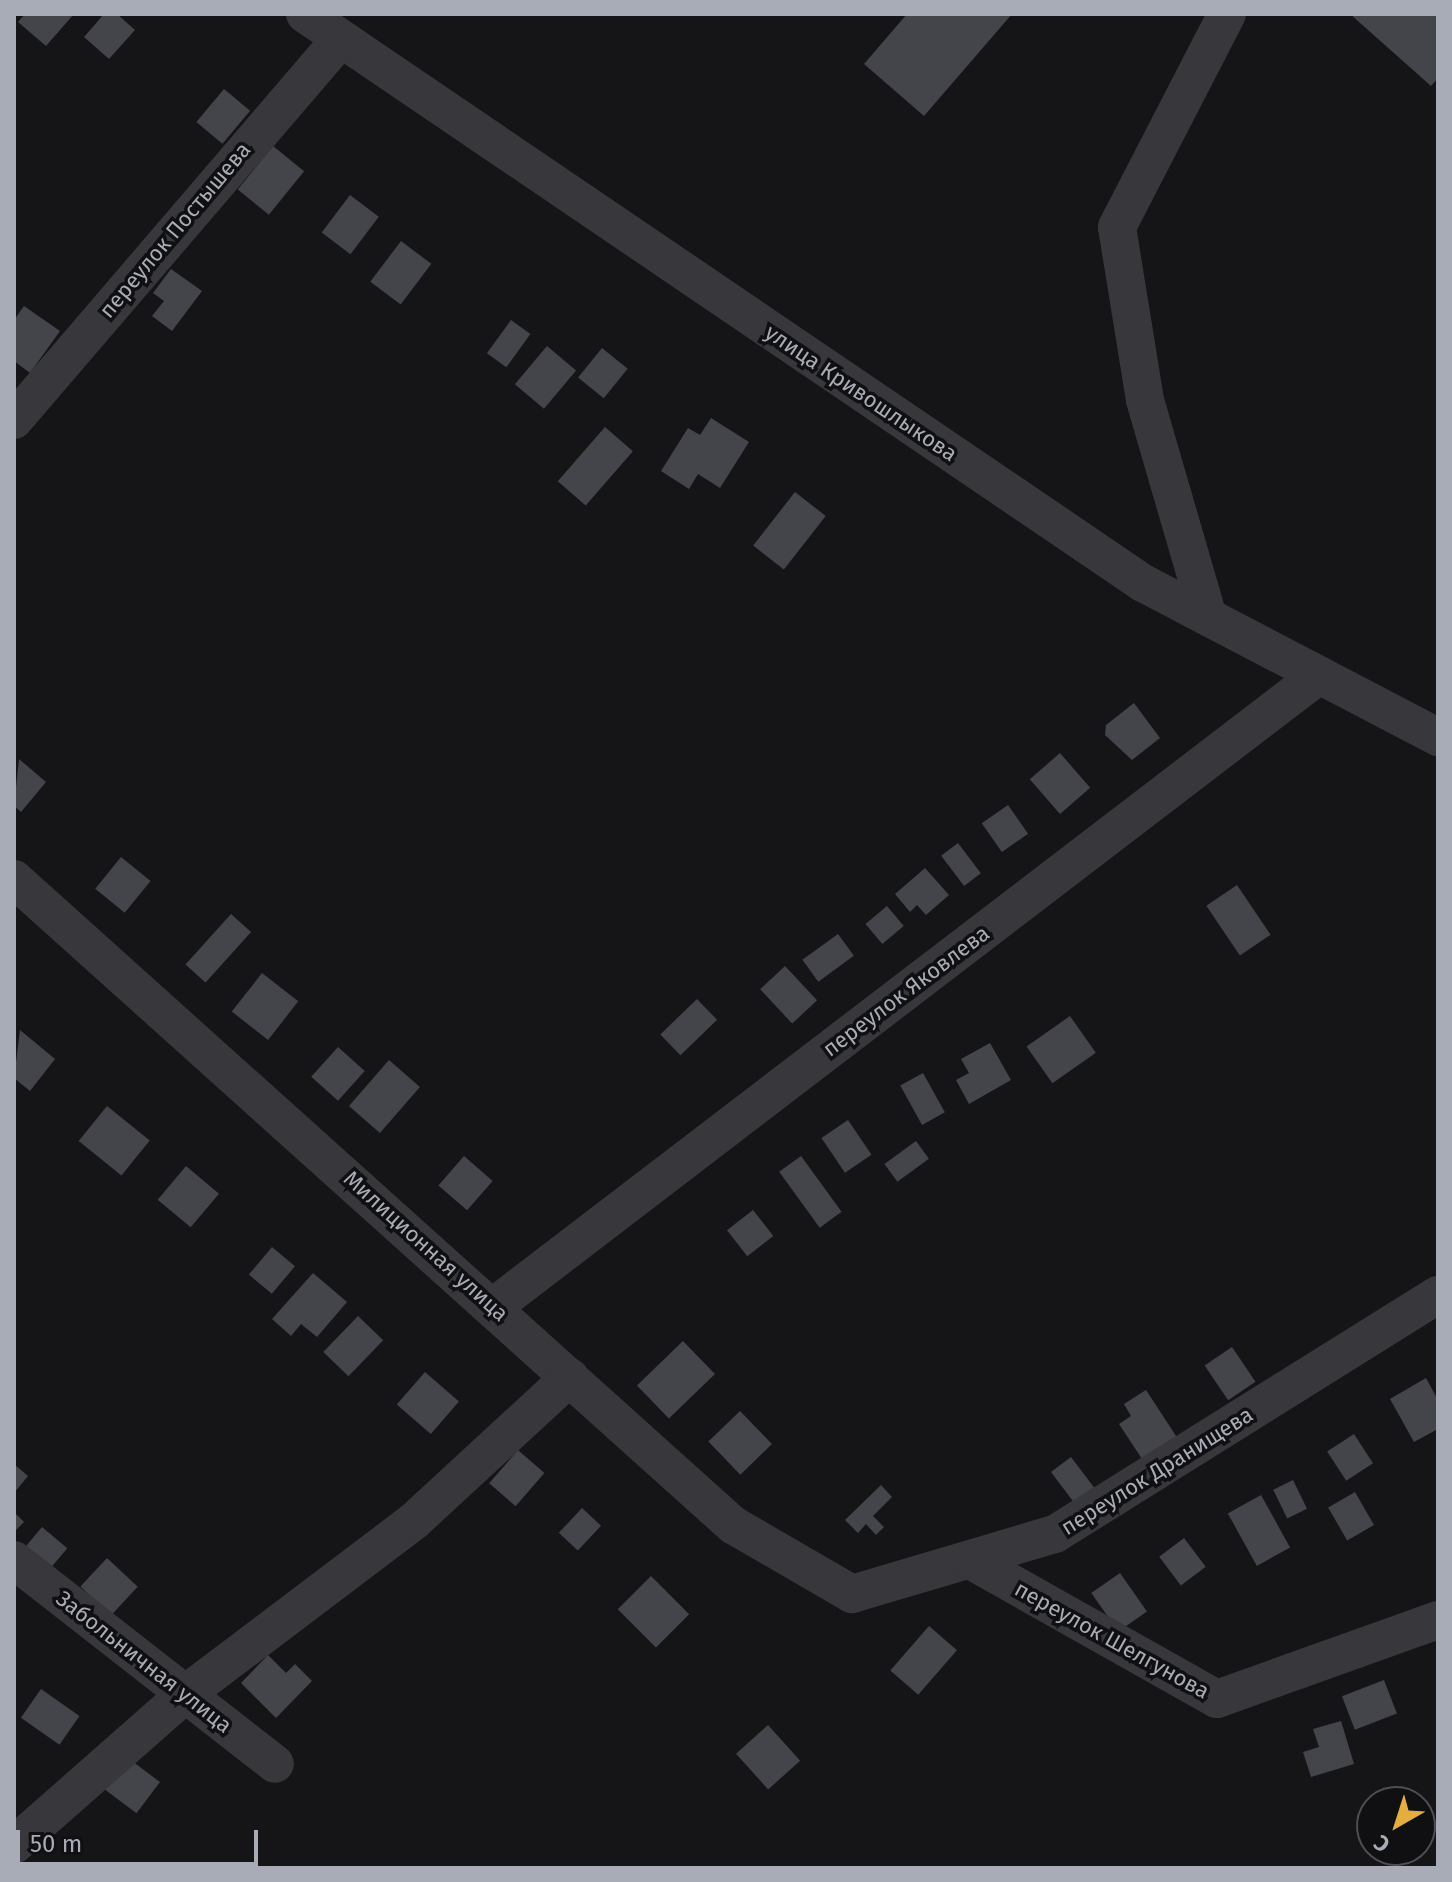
<!DOCTYPE html>
<html>
<head>
<meta charset="utf-8">
<style>
  body { margin:0 }
  #map { position:relative; width:1452px; height:1882px; overflow:hidden; background:#151517; font-family:"Fira Sans",sans-serif }
  div>[style] { position:absolute }
  .building>* { inset:0; background:#44454a; transform-origin:0 0 }
  .minor>* { height:38px; margin:-19px; padding:0 19px; transform-origin:19px; border-radius:19px; background:#37373c }
  span { translate:-50% -50%; white-space:nowrap; text-align:center; line-height:1.15; -webkit-text-stroke:7px #101012; paint-order:stroke }
  .street-label { font-size:22px; color:#a8acb6 }
  .frame { position:absolute; inset:0; border:16px solid #a8acb6; pointer-events:none }
  .north { position:absolute; left:1356px; top:1786px; width:80px; height:80px; box-sizing:border-box; background:#101012; border:2px solid #4d4e54; border-radius:50%; rotate:219deg; font-size:22px; font-weight:700; line-height:32px; text-align:center; color:#a8acb6 }
  .north::after { content:''; display:block; margin:auto; width:28px; height:36px; background:#e4ad40; clip-path:polygon(50% 0,100% 100%,50% 72%,0 100%) }
  .scale { position:absolute; left:16px; top:1830px; width:242px; height:36px; box-sizing:border-box; border:4px solid #a8acb6; border-top:0; padding-left:10px; font-size:24px; line-height:28px; white-space:nowrap; color:#a8acb6; -webkit-text-stroke:6px #101012; paint-order:stroke }
</style>
</head>
<body>
<div id="map">
  <div class="building">
    <div style="clip-path:polygon(25px 14px,74px 14px,46px 46px,18px 22px)"></div>
    <div style="clip-path:polygon(104px 14px,117px 14px,135px 30px,109px 59px,84px 37px)"></div>
    <div style="clip-path:polygon(907px 14px,1012px 14px,924px 116px,864px 64px)"></div>
    <div style="clip-path:polygon(1350px 14px,1438px 14px,1438px 78px,1431px 86px)"></div>
    <div style="left:224px;top:89px;width:34px;height:43px;rotate:40deg"></div>
    <div style="left:273px;top:146px;width:40px;height:56px;rotate:39deg"></div>
    <div style="left:350px;top:195px;width:36px;height:47px;rotate:37deg"></div>
    <div style="left:401px;top:241px;width:38px;height:51px;rotate:37deg"></div>
    <div style="clip-path:polygon(171px 269px,202px 291px,172px 331px,152px 316px,164px 301px,153px 293px)"></div>
    <div style="clip-path:polygon(24px 306px,60px 331px,30px 373px,14px 361px,14px 320px)"></div>
    <div style="left:511px;top:320px;width:24px;height:41px;rotate:36deg"></div>
    <div style="left:547px;top:346px;width:38px;height:50px;rotate:40deg"></div>
    <div style="left:602px;top:348px;width:33px;height:38px;rotate:39deg"></div>
    <div style="clip-path:polygon(711px 418px,749px 442px,720px 488px,698px 474px,689px 489px,661px 471px,688px 428px,700px 435px)"></div>
    <div style="left:605px;top:427px;width:37px;height:72px;rotate:41deg"></div>
    <div style="left:795px;top:492px;width:39px;height:68px;rotate:38deg"></div>
    <div style="clip-path:polygon(1134px 703px,1160px 738px,1132px 760px,1105px 735px,1106px 725px)"></div>
    <div style="left:1060px;top:753px;width:46px;height:40px;rotate:49deg"></div>
    <div style="clip-path:polygon(19px 759px,46px 782px,21px 812px,14px 806px)"></div>
    <div style="left:1008px;top:805px;width:35px;height:32px;rotate:55deg"></div>
    <div style="left:958px;top:843px;width:38px;height:21px;rotate:53deg"></div>
    <div style="left:121px;top:857px;width:38px;height:41px;rotate:39deg"></div>
    <div style="clip-path:polygon(925px 868px,949px 895px,926px 915px,917px 905px,910px 912px,895px 894px)"></div>
    <div style="left:1237px;top:885px;width:60px;height:37px;rotate:56deg"></div>
    <div style="left:887px;top:906px;width:26px;height:28px;rotate:50deg"></div>
    <div style="left:231px;top:914px;width:27px;height:68px;rotate:42deg"></div>
    <div style="left:838px;top:934px;width:27px;height:44px;rotate:54deg"></div>
    <div style="left:785px;top:966px;width:47px;height:34px;rotate:47deg"></div>
    <div style="left:262px;top:973px;width:46px;height:49px;rotate:38deg"></div>
    <div style="left:697px;top:999px;width:29px;height:51px;rotate:46deg"></div>
    <div style="left:1070px;top:1016px;width:45px;height:53px;rotate:55deg"></div>
    <div style="clip-path:polygon(20px 1030px,55px 1059px,30px 1091px,14px 1078px)"></div>
    <div style="clip-path:polygon(990px 1043px,1011px 1080px,969px 1104px,956px 1080px,969px 1073px,961px 1059px)"></div>
    <div style="left:338px;top:1047px;width:36px;height:40px;rotate:42deg"></div>
    <div style="left:389px;top:1060px;width:41px;height:61px;rotate:41deg"></div>
    <div style="left:923px;top:1073px;width:45px;height:26px;rotate:61deg"></div>
    <div style="left:107px;top:1106px;width:55px;height:45px;rotate:39deg"></div>
    <div style="left:848px;top:1120px;width:42px;height:32px;rotate:56deg"></div>
    <div style="left:916px;top:1141px;width:22px;height:39px;rotate:54deg"></div>
    <div style="left:464px;top:1156px;width:38px;height:39px;rotate:41deg"></div>
    <div style="left:801px;top:1156px;width:69px;height:27px;rotate:54deg"></div>
    <div style="left:186px;top:1166px;width:43px;height:44px;rotate:40deg"></div>
    <div style="left:753px;top:1210px;width:33px;height:33px;rotate:52deg"></div>
    <div style="left:272px;top:1247px;width:30px;height:36px;rotate:40deg"></div>
    <div style="clip-path:polygon(313px 1273px,347px 1302px,317px 1337px,301px 1324px,291px 1336px,272px 1319px)"></div>
    <div style="left:358px;top:1316px;width:35px;height:50px;rotate:44deg"></div>
    <div style="left:683px;top:1341px;width:46px;height:64px;rotate:46deg"></div>
    <div style="left:1232px;top:1347px;width:42px;height:33px;rotate:56deg"></div>
    <div style="left:425px;top:1372px;width:45px;height:43px;rotate:41deg"></div>
    <div style="clip-path:polygon(1426px 1378px,1438px 1400px,1438px 1429px,1414px 1442px,1390px 1399px)"></div>
    <div style="clip-path:polygon(1146px 1390px,1180px 1442px,1146px 1465px,1119px 1424px,1131px 1416px,1124px 1404px)"></div>
    <div style="left:740px;top:1411px;width:46px;height:44px;rotate:46deg"></div>
    <div style="left:1354px;top:1434px;width:35px;height:32px;rotate:57deg"></div>
    <div style="left:518px;top:1450px;width:35px;height:44px;rotate:41deg"></div>
    <div style="left:1071px;top:1457px;width:43px;height:25px;rotate:53deg"></div>
    <div style="clip-path:polygon(14px 1464px,28px 1476px,14px 1493px)"></div>
    <div style="left:1293px;top:1480px;width:32px;height:22px;rotate:64deg"></div>
    <div style="clip-path:polygon(881px 1485px,892px 1497px,873px 1516px,884px 1527px,876px 1535px,866px 1524px,858px 1533px,845px 1520px)"></div>
    <div style="left:1355px;top:1492px;width:38px;height:31px;rotate:60deg"></div>
    <div style="left:1261px;top:1495px;width:60px;height:38px;rotate:61deg"></div>
    <div style="left:582px;top:1508px;width:26px;height:34px;rotate:43deg"></div>
    <div style="clip-path:polygon(14px 1512px,24px 1522px,14px 1532px)"></div>
    <div style="left:42px;top:1527px;width:33px;height:25px;rotate:40deg"></div>
    <div style="left:1184px;top:1538px;width:36px;height:31px;rotate:53deg"></div>
    <div style="left:107px;top:1558px;width:42px;height:39px;rotate:43deg"></div>
    <div style="left:1120px;top:1573px;width:47px;height:35px;rotate:55deg"></div>
    <div style="left:651px;top:1576px;width:54px;height:47px;rotate:45deg"></div>
    <div style="left:929px;top:1626px;width:37px;height:59px;rotate:41deg"></div>
    <div style="clip-path:polygon(268px 1655px,286px 1673px,295px 1664px,312px 1681px,276px 1718px,241px 1683px)"></div>
    <div style="left:1384px;top:1680px;width:36px;height:45px;rotate:69deg"></div>
    <div style="left:41px;top:1689px;width:47px;height:35px;rotate:35deg"></div>
    <div style="clip-path:polygon(1341px 1721px,1354px 1764px,1311px 1777px,1303px 1752px,1319px 1747px,1313px 1729px)"></div>
    <div style="left:768px;top:1725px;width:48px;height:43px;rotate:48deg"></div>
    <div style="left:128px;top:1758px;width:40px;height:39px;rotate:37deg"></div>
  </div>
  <div class="minor">
    <div style="left:305px;top:14px;width:1013px;rotate:34.18deg"></div>
    <div style="left:1143px;top:583px;width:333px;rotate:27.6deg"></div>
    <div style="left:14px;top:420px;width:498px;rotate:-49.4deg"></div>
    <div style="left:1208px;top:617px;width:226px;rotate:-106.2deg"></div>
    <div style="left:1145px;top:400px;width:175px;rotate:-99.2deg"></div>
    <div style="left:1117px;top:227px;width:240px;rotate:-62.7deg"></div>
    <div style="left:14px;top:879px;width:967px;rotate:41.94deg"></div>
    <div style="left:733px;top:1525px;width:138px;rotate:30.1deg"></div>
    <div style="left:852px;top:1594px;width:212px;rotate:-16.5deg"></div>
    <div style="left:1055px;top:1534px;width:451px;rotate:-32deg"></div>
    <div style="left:493px;top:1307px;width:1040px;rotate:-37.42deg"></div>
    <div style="left:14px;top:1560px;width:331px;rotate:38deg"></div>
    <div style="left:970px;top:1560px;width:283px;rotate:29.4deg"></div>
    <div style="left:1217px;top:1699px;width:235px;rotate:-19.7deg"></div>
    <div style="left:14px;top:1845px;width:227px;rotate:-41.4deg"></div>
    <div style="left:184px;top:1695px;width:288px;rotate:-37.1deg"></div>
    <div style="left:414px;top:1521px;width:212px;rotate:-42.7deg"></div>
  </div>
  <div class="street-label">
    <span style="left:175px;top:230px;rotate:-50deg">переулок Постышева</span>
    <span style="left:861px;top:393px;rotate:34deg">улица Кривошлыкова</span>
    <span style="left:906px;top:991px;rotate:-37deg">переулок Яковлева</span>
    <span style="left:426px;top:1246px;rotate:42deg">Милиционная улица</span>
    <span style="left:1157px;top:1471px;rotate:-32deg">переулок Дранищева</span>
    <span style="left:1112px;top:1640px;rotate:29deg">переулок Шелгунова</span>
    <span style="left:144px;top:1662px;rotate:38deg">Забольничная улица</span>
  </div>
  <div class="frame"></div>
  <div class="north">С</div>
  <div class="scale">50 m</div>
</div>
</body>
</html>
